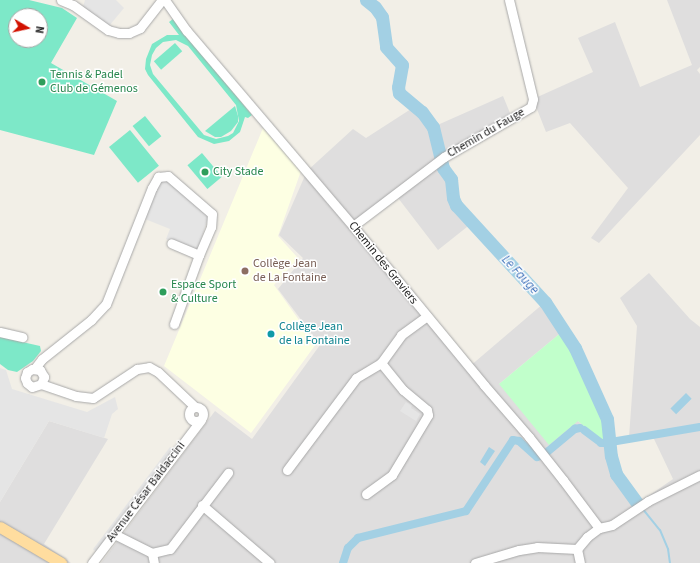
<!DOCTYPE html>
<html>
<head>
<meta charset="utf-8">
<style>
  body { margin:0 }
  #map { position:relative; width:700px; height:563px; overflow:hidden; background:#f2efe7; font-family:"Source Sans 3",sans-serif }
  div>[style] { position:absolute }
  .residential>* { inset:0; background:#dfdede }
  .education>* { inset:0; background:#fdffe3 }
  .park>* { inset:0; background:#c1ffcb }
  .pitch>* { inset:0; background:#7de8c8; transform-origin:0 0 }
  .parking>* { inset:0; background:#e5e5e5; transform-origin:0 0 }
  .water>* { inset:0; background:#a3d0e4; transform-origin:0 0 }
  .stream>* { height:2px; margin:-1px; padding:0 1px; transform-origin:1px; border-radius:1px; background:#a3d0e4 }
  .canal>* { height:8px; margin:-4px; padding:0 4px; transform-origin:4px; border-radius:4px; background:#a3d0e4 }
  .river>* { height:13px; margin:-6.5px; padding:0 6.5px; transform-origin:6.5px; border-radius:6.5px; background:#a3d0e4 }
  .roads { filter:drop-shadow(0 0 1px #a8a8a8) drop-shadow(0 0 1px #a8a8a8) }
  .minor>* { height:9px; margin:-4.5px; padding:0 4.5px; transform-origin:4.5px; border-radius:4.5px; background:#fff }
  .minor>.ring { margin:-4.5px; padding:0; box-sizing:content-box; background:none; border:9px solid #fff; border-radius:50% }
  .major>* { height:11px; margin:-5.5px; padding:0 5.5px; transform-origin:5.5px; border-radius:5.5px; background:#ffdd9f }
  .dots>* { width:11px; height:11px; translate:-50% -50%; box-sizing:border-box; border:2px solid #fff; border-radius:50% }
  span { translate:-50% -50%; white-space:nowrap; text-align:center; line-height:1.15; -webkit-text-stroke:3px #fff; paint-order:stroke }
  .leisure-label { font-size:12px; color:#27864d }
  .left { translate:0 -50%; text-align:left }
  .street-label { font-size:12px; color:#212121 }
  .education-label { font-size:12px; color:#785e54 }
  .culture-label { font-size:12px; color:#0d838f }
  .water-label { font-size:13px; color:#4275bc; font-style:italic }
  .north { position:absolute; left:8px; top:8px; width:40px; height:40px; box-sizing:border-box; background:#fff; border:1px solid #a6a6a6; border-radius:50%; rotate:99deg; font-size:11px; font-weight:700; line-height:16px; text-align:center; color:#212121 }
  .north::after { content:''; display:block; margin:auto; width:14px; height:18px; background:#d21100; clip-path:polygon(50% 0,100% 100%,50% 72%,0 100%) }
</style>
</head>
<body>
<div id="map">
  <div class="residential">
    <div style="clip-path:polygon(667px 0,700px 0,700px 67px,697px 70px,700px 74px,700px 135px,599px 243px,591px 238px,628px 188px,570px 123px,546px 132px,533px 99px,593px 72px,578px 38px,615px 22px,640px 87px,692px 65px)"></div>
    <div style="clip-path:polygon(503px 96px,512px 118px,442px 160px,443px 168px,451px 179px,453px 198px,456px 205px,472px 223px,438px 250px,395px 194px,353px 226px,469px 367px,544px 303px,563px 331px,499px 384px,578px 421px,600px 440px,607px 441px,615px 474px,637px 504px,673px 479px,654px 439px,629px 437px,637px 326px,620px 298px,649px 273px,690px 319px,700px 327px,700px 563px,101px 563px,215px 411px,252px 439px,320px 345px,278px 289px,303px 258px,279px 235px,307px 171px,353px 129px,366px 138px,411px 109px,433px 127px)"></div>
    <div style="clip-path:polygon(49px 421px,108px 439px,44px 544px,71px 563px,0 563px,0 502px)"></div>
  </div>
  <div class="education">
    <div style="clip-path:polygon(263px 128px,301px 171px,278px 236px,298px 258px,274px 285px,316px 344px,251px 433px,164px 366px)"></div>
  </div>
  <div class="park">
    <div style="clip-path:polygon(563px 331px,579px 356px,606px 417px,607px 441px,600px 440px,578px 421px,549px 445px,499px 384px)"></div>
  </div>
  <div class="pitch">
    <div style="clip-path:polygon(evenodd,0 0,29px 0,62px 8px,77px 18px,51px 63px,117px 101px,94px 155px,0 130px,0 0,16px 16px,40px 16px,40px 40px,16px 40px,16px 16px)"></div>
    <div style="clip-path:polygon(evenodd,173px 19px,252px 115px,248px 118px,245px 117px,240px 132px,229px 141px,214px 144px,198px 137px,148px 75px,145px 69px,146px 59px,152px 44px,167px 35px,179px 35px,169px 22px,173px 19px,176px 40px,188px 46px,236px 105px,239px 121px,233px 133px,228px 136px,216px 139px,204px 135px,153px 74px,150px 65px,152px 55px,156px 48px,163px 42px,176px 40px)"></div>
    <div style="left:175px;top:43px;width:11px;height:28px;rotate:49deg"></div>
    <div style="clip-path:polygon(235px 106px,238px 116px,238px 122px,231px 131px,221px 137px,215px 137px,205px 131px)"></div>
    <div style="left:145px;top:116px;width:26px;height:16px;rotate:51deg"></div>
    <div style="left:130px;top:130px;width:46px;height:27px;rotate:51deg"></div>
    <div style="left:202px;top:153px;width:31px;height:19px;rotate:50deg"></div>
    <div style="clip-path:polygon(0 337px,40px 346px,41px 351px,33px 361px,17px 372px,8px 370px,0 364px)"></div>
  </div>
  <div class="parking">
    <div style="clip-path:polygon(85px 0,116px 0,124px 8px,109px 26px,83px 7px)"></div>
    <div style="clip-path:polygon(161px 180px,167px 180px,209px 215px,197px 252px,166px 239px,170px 229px,145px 219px,157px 183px)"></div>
    <div style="clip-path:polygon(0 368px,6px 370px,12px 389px,87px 412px,115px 397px,118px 409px,112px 414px,104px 438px,49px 421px,0 502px)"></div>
    <div style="clip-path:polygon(406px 402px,412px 405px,411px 408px,420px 414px,416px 421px,400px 411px)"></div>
    <div style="left:170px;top:447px;width:5px;height:128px;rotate:37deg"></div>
  </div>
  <div class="water">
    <div style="left:686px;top:393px;width:8px;height:22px;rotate:45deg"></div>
    <div style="clip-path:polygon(489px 447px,495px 451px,485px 466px,480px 462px)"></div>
  </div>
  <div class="stream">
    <div style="left:642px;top:508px;width:28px;rotate:51deg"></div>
    <div style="left:660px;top:530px;width:21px;rotate:67deg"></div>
    <div style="left:668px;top:549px;width:14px;rotate:82deg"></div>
  </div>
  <div class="canal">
    <div style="left:584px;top:430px;width:21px;rotate:37deg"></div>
    <div style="left:601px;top:443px;width:6px"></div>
    <div style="left:611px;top:442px;width:90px;rotate:-9.6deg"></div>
    <div style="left:546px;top:453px;width:38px;rotate:-40deg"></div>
    <div style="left:575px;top:429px;width:5px;rotate:-11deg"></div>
    <div style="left:343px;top:563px;width:16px;rotate:-72deg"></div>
    <div style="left:348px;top:548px;width:14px;rotate:-45deg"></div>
    <div style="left:358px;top:538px;width:111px;rotate:-14deg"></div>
    <div style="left:466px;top:511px;width:85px;rotate:-56.5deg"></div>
    <div style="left:513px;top:440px;width:6px;rotate:9deg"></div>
    <div style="left:519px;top:441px;width:24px;rotate:42deg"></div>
    <div style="left:537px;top:457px;width:3px;rotate:-18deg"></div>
  </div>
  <div class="river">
    <div style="left:366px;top:0;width:11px;rotate:38deg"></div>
    <div style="left:375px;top:7px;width:12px;rotate:55deg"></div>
    <div style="left:382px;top:17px;width:30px;rotate:82deg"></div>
    <div style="left:386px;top:47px;width:24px;rotate:48deg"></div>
    <div style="left:402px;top:65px;width:22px;rotate:100deg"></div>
    <div style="left:398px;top:87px;width:6px;rotate:81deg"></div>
    <div style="left:399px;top:93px;width:30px;rotate:40deg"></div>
    <div style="left:422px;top:112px;width:19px;rotate:54deg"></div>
    <div style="left:433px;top:127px;width:42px;rotate:76.3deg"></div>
    <div style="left:443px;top:168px;width:14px;rotate:54deg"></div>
    <div style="left:451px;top:179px;width:19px;rotate:84deg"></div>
    <div style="left:453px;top:198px;width:8px;rotate:67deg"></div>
    <div style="left:456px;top:205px;width:132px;rotate:47.5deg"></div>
    <div style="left:545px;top:302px;width:55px;rotate:56.9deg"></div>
    <div style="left:575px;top:348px;width:78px;rotate:65.7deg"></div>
    <div style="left:607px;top:419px;width:37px;rotate:84deg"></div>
    <div style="left:611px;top:456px;width:19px;rotate:74deg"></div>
    <div style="left:616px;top:474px;width:36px;rotate:54deg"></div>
  </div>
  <div class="roads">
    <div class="minor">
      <div style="left:61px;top:0;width:13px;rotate:23deg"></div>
      <div style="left:73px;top:5px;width:43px;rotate:35.5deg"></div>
      <div style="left:108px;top:30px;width:11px;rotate:15deg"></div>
      <div style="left:119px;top:33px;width:10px"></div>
      <div style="left:129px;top:33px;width:12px;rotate:-24deg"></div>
      <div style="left:140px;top:28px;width:36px;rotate:-52deg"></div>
      <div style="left:165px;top:0;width:38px;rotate:55deg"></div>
      <div style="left:187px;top:31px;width:256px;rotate:49.6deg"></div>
      <div style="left:353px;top:226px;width:206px;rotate:50.5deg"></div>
      <div style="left:484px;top:385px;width:69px;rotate:49.1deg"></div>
      <div style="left:529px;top:437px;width:55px;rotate:51.7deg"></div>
      <div style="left:563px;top:480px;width:60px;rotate:53.1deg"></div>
      <div style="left:353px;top:226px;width:114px;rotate:-37.2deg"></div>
      <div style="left:444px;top:157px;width:100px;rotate:-29.9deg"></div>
      <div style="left:531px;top:107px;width:8px;rotate:-76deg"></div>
      <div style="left:533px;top:99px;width:102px;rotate:-103.6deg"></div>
      <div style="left:174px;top:324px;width:73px;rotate:-70.1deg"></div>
      <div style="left:0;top:332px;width:23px;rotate:13deg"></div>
      <div style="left:35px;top:368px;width:11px;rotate:-52deg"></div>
      <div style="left:42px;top:359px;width:63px;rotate:-38.5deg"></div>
      <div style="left:91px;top:320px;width:22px;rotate:-47deg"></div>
      <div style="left:106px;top:304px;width:125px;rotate:-68.4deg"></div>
      <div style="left:152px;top:188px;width:13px;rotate:-61deg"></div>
      <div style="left:158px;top:177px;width:10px;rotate:-6deg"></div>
      <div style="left:168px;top:176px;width:58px;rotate:40.8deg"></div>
      <div style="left:212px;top:214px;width:13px;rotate:94deg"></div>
      <div style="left:211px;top:227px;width:30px;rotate:113deg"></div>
      <div style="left:199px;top:255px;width:30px;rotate:-157deg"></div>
      <div style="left:41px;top:384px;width:8px;rotate:-67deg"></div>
      <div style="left:44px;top:377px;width:8px;rotate:-120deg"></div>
      <div style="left:40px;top:370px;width:8px;rotate:-173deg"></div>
      <div style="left:32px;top:369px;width:6px;rotate:149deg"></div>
      <div style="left:27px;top:372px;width:6px;rotate:108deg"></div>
      <div style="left:25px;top:378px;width:5px;rotate:68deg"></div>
      <div style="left:27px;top:383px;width:6px;rotate:39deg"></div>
      <div style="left:32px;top:387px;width:9px;rotate:-18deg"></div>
      <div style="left:41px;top:384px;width:37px;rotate:19deg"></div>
      <div style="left:76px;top:396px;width:17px;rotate:7deg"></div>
      <div style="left:93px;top:398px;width:53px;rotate:-33.4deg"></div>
      <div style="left:137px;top:369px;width:12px;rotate:-9deg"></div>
      <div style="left:149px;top:367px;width:10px;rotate:29deg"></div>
      <div style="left:158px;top:372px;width:51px;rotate:43.4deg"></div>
      <div class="ring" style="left:189px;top:407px;width:5px;height:5px"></div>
      <div style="left:287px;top:470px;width:115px;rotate:-53.1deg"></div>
      <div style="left:356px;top:378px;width:29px;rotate:-31deg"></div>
      <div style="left:381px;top:363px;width:34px;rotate:-54deg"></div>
      <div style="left:401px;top:335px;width:32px;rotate:-36deg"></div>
      <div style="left:366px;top:494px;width:32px;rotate:-36deg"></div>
      <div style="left:392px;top:475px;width:70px;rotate:-59deg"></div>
      <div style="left:428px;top:415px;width:5px;rotate:-101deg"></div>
      <div style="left:427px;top:410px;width:31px;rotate:-140deg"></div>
      <div style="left:403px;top:390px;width:35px;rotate:-129deg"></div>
      <div style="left:202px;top:505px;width:89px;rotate:40.5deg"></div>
      <div style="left:114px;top:534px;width:42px;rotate:26.6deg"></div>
      <div style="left:152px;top:553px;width:18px;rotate:-13deg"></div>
      <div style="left:170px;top:549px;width:96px;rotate:-52.7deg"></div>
      <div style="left:577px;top:549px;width:16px;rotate:-50deg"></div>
      <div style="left:587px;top:537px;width:15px;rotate:-37deg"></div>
      <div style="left:599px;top:528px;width:13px;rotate:-13deg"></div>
      <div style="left:612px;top:525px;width:43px;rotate:-33.7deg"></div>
      <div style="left:648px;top:501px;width:58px;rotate:-26.6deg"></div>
      <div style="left:577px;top:549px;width:14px;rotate:78deg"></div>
      <div style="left:152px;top:553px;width:10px;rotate:79deg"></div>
      <div style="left:92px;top:563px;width:180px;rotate:-52.7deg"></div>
      <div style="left:475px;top:563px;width:46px;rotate:-16.5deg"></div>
      <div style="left:519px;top:550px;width:18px;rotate:-9deg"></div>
      <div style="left:537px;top:547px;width:40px;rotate:2.9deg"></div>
    </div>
    <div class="major">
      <div style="left:0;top:527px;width:71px;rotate:30.5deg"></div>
    </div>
  </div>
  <div class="dots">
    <div style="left:42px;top:82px;background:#2e9e5b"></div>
    <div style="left:205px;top:172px;background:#2e9e5b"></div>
    <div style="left:245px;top:271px;background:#8d6e63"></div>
    <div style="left:163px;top:292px;background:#2e9e5b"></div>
    <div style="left:271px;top:334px;background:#0f9aa8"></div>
  </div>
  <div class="leisure-label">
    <span class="left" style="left:50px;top:82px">Tennis &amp; Padel<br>Club de Gémenos</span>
    <span class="left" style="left:213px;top:172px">City Stade</span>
    <span class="left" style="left:171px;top:292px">Espace Sport<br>&amp; Culture</span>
  </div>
  <div class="street-label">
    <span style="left:486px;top:133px;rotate:-30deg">Chemin du Fauge</span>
    <span style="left:383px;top:263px;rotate:51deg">Chemin des Graviers</span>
    <span style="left:146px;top:492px;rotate:-53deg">Avenue César Baldaccini</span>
  </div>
  <div class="education-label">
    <span class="left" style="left:253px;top:271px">Collège Jean<br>de La Fontaine</span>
  </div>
  <div class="culture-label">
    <span class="left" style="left:279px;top:334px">Collège Jean<br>de la Fontaine</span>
  </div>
  <div class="water-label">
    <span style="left:520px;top:275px;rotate:47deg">Le Fauge</span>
  </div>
  <div class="north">N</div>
</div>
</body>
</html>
